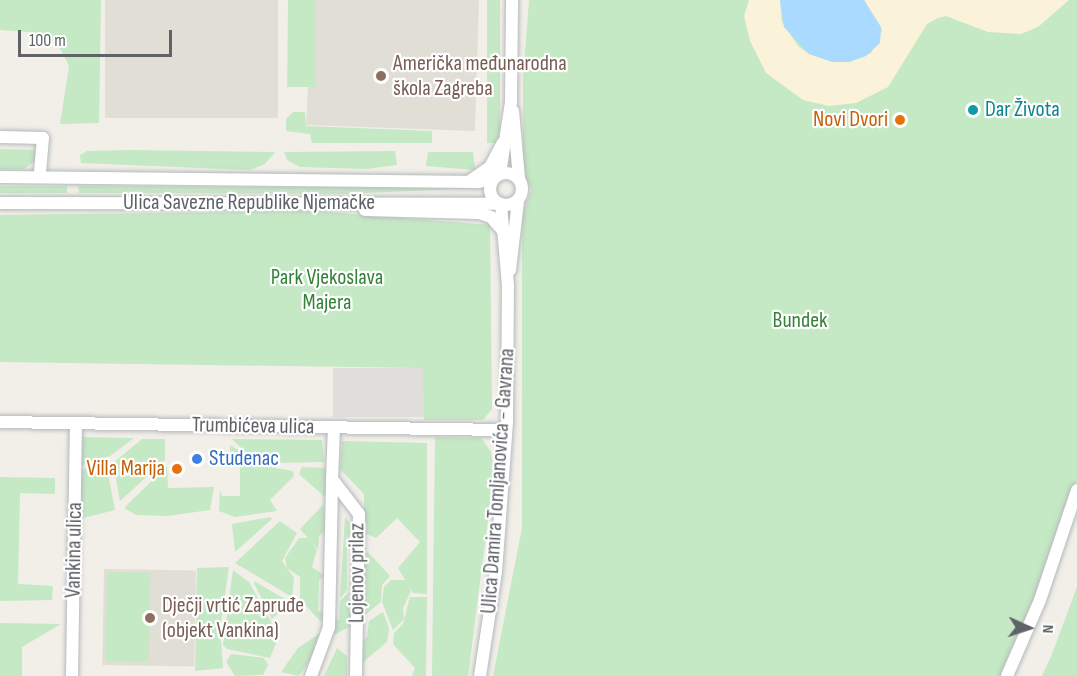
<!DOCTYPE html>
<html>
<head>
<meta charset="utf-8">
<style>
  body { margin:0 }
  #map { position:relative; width:1077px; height:676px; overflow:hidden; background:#f1efe8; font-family:"Sofia Sans Condensed",sans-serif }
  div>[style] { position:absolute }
  .industrial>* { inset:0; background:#e0deda; transform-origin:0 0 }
  .education>* { inset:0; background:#e1ded6; transform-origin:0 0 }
  .green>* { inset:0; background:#c5e8c5; transform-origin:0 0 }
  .sand>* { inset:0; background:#fbf3d9 }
  .water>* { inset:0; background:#aadaff }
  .roads { filter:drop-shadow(0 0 2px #b5b8bc) drop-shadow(0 0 2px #b5b8bc) }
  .minor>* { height:12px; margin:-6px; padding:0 6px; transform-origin:6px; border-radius:6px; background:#fff }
  .minor>.ring { margin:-6px; padding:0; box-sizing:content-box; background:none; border:12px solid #fff; border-radius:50% }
  .dots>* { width:16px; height:16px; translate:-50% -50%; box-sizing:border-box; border:3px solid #fff; border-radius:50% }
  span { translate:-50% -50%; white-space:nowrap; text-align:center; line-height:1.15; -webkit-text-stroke:4.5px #fff; paint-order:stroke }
  .education-label { font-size:22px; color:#785e54 }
  .left { translate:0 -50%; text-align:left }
  .culture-label { font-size:22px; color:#0d838f }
  .food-label { font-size:22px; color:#c56008 }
  .right { translate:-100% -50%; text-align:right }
  .street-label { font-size:22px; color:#5f6368 }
  .park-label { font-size:22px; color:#348238 }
  .shop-label { font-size:22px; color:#366cbe }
  .north { position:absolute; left:999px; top:598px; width:60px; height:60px; -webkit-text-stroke:4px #fff; paint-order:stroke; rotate:93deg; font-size:16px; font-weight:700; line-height:24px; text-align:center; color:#5f6368 }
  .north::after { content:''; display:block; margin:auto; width:21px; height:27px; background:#5f6368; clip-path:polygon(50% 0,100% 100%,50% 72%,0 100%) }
  .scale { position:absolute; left:18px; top:30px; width:154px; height:27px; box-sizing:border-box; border:3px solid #5f6368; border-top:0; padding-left:8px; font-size:18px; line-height:21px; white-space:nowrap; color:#5f6368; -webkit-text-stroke:4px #fff; paint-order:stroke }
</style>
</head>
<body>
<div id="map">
  <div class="industrial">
    <div style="left:333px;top:368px;width:91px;height:49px"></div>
  </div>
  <div class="education">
    <div style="left:105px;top:0;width:173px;height:118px"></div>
    <div style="clip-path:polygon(288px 0,479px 0,475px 131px,306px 125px,308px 87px,287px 87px)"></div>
    <div style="left:104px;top:569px;width:92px;height:96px;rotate:1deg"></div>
  </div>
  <div class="green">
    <div style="clip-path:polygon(0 0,101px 0,99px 123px,60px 124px,69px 66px,61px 50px,42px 33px,0 30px)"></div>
    <div style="left:288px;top:0;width:28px;height:87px"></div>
    <div style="left:487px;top:0;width:13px;height:143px"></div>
    <div style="clip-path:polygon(529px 0,1077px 0,1077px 480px,1042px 587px,1002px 676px,493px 676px,522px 528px,522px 232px,523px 212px,531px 190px,523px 172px,523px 78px)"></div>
    <div style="clip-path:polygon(293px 112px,305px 112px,306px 126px,432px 131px,432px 143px,312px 143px,310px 134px,286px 131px,286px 119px)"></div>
    <div style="clip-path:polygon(0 149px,37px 150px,35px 161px,24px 169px,0 169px)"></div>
    <div style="clip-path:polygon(87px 151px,130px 150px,275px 152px,265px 164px,250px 170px,81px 163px,80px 155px)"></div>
    <div style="clip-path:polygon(395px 151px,397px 165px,366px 169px,300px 167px,287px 160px,284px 152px)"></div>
    <div style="clip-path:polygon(428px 152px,473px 152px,475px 170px,426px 166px)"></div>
    <div style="left:0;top:186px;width:67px;height:7px"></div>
    <div style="clip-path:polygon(78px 186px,475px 188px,344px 194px,160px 193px,79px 193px)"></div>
    <div style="clip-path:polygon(317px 211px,490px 225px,492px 409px,483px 420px,424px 420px,423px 368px,0 362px,0 215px)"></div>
    <div style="clip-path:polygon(79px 437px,131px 438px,134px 438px,110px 456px,80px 466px)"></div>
    <div style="clip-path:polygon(435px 437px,481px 438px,491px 452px,494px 473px,468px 676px,432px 676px)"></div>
    <div style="clip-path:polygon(142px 439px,165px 439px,165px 460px,120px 501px,113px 463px)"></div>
    <div style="clip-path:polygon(232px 439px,322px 440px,324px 462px,266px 463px,246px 453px)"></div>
    <div style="clip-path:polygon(342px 441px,427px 443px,427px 594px,413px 593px,398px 568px,420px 542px,397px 518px,376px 538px,364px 533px,364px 494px,340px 469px)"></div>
    <div style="clip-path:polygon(230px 445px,264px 466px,293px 471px,294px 476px,270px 500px,277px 511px,235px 517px,219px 511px,220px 490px,222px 496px,240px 496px,240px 453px,230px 452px)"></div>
    <div style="clip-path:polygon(94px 466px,107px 468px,115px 510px,83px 518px,78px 471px)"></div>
    <div style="clip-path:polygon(167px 466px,168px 488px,214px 487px,210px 510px,167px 516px,136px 515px,124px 508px)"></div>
    <div style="clip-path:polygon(302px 467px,328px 468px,326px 498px,299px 474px)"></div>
    <div style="clip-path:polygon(0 477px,55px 478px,55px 494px,20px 493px,18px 584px,53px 586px,52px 600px,0 601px)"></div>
    <div style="clip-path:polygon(323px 505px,327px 528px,319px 536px,318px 549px,312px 543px,317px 550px,312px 567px,325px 576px,319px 580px,318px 611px,326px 613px,321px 622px,300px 599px,300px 577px,287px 568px,285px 558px,299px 538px,308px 538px,300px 529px)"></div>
    <div style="clip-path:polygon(270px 517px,272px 519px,235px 552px,232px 524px)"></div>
    <div style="clip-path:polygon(345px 517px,354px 528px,347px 541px,347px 590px,340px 598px)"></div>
    <div style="clip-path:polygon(280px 521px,297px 533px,282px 561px,294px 578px,292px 597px,235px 563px)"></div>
    <div style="clip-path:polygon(363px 551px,369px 553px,390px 576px,382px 585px,381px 602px,361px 618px)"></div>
    <div style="clip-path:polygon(229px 567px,220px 628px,223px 668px,195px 671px,197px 568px)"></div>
    <div style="clip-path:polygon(233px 570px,249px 582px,279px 636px,270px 658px,227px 649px,223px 645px)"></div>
    <div style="left:107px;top:572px;width:43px;height:89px;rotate:1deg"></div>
    <div style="clip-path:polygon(391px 580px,406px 580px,411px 591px,403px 608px,404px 619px,393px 630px,382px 602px,384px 587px)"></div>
    <div style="clip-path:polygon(254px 581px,290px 602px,272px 619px,254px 583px)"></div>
    <div style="clip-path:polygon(1077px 587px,1077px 676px,1042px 676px,1052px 654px)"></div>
    <div style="clip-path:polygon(348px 593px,351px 626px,332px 636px,333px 619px,339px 620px,340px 601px)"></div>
    <div style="clip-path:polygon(410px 597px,427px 597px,426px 676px,412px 676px,415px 668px,393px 644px,394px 633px,403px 624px)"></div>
    <div style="clip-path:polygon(383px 612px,389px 628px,387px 642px,362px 663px,363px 645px,360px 645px,367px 637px,369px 621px)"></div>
    <div style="clip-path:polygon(0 623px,61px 624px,22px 647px,22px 676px,0 676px)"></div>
    <div style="clip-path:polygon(326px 629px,321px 644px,299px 676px,281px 672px,298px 648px)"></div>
    <div style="clip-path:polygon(337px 648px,347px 656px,347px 676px,324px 676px)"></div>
    <div style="clip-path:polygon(231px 654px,264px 658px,268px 665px,263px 675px,235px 676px,226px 662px)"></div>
  </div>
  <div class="sand">
    <div style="clip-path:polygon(749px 0,780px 0,782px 22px,798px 46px,809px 54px,849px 62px,871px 53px,882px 31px,864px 0,1069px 0,1038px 27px,1021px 34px,988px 32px,946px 16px,938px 18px,927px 24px,888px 87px,856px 103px,829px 106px,803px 100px,766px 73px,750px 41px,744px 16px)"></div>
  </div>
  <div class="water">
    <div style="clip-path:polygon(780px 0,864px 0,881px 27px,880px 43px,866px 56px,849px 62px,832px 62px,809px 54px,784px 27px)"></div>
  </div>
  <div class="roads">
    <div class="minor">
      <div style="left:513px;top:111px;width:67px;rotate:84.9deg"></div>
      <div style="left:0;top:137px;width:43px;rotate:1.3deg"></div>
      <div style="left:43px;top:138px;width:38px;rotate:95deg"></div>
      <div class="ring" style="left:490px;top:173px;width:20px;height:20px"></div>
      <div style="left:500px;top:174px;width:73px;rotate:-81.3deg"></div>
      <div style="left:511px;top:102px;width:102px;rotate:-89.4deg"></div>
      <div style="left:0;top:177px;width:479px;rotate:0.6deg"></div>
      <div style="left:479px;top:182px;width:16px;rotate:-15deg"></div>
      <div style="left:470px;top:181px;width:24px;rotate:-35deg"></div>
      <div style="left:490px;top:167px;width:27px;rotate:-62deg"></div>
      <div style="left:0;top:203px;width:498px;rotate:0.1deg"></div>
      <div style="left:365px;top:210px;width:114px;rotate:1.5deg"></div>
      <div style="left:479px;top:213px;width:13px;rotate:18deg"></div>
      <div style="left:491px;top:217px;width:20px;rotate:49deg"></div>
      <div style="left:510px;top:270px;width:69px;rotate:-83.4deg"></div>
      <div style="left:0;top:422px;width:506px;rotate:0.91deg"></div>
      <div style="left:334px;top:427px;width:52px;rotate:92.2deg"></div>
      <div style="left:332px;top:479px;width:44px;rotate:52.4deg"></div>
      <div style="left:359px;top:514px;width:162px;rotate:91.1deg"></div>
      <div style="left:72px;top:676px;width:253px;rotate:-89.1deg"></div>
      <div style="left:311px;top:676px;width:52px;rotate:-69.8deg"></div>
      <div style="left:329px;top:627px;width:148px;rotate:-88.8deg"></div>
      <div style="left:480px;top:676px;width:105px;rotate:-81.3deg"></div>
      <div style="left:496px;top:572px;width:151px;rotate:-85.8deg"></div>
      <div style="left:507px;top:421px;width:135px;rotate:-89.6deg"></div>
      <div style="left:508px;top:286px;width:82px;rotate:-94.9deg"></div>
      <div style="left:1007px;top:676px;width:83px;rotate:-66.5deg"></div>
      <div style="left:1040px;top:600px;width:116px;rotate:-71.4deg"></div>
    </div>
  </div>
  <div class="dots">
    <div style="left:381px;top:76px;background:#8d6e63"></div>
    <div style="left:973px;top:110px;background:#0f9aa8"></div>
    <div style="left:900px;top:120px;background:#e8710a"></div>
    <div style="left:197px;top:459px;background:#3f7fe0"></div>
    <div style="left:177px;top:469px;background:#e8710a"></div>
    <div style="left:150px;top:618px;background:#8d6e63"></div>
  </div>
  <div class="education-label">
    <span class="left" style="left:393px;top:76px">Američka međunarodna<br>škola Zagreba</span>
    <span class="left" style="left:162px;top:618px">Dječji vrtić Zapruđe<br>(objekt Vankina)</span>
  </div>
  <div class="culture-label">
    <span class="left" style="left:985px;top:110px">Dar Života</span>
  </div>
  <div class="food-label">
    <span class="right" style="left:888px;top:120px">Novi Dvori</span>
    <span class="right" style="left:165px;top:469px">Villa Marija</span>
  </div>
  <div class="street-label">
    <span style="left:249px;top:203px">Ulica Savezne Republike Njemačke</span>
    <span style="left:253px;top:426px;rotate:1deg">Trumbićeva ulica</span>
    <span style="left:498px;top:481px;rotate:-86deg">Ulica Damira Tomljanovića - Gavrana</span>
    <span style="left:74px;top:550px;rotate:-89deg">Vankina ulica</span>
    <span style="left:357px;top:573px;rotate:-90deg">Lojenov prilaz</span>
  </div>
  <div class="park-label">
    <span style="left:327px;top:290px">Park Vjekoslava<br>Majera</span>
    <span style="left:800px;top:321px">Bundek</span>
  </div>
  <div class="shop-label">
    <span class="left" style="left:209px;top:459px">Studenac</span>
  </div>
  <div class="north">N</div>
  <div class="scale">100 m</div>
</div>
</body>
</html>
